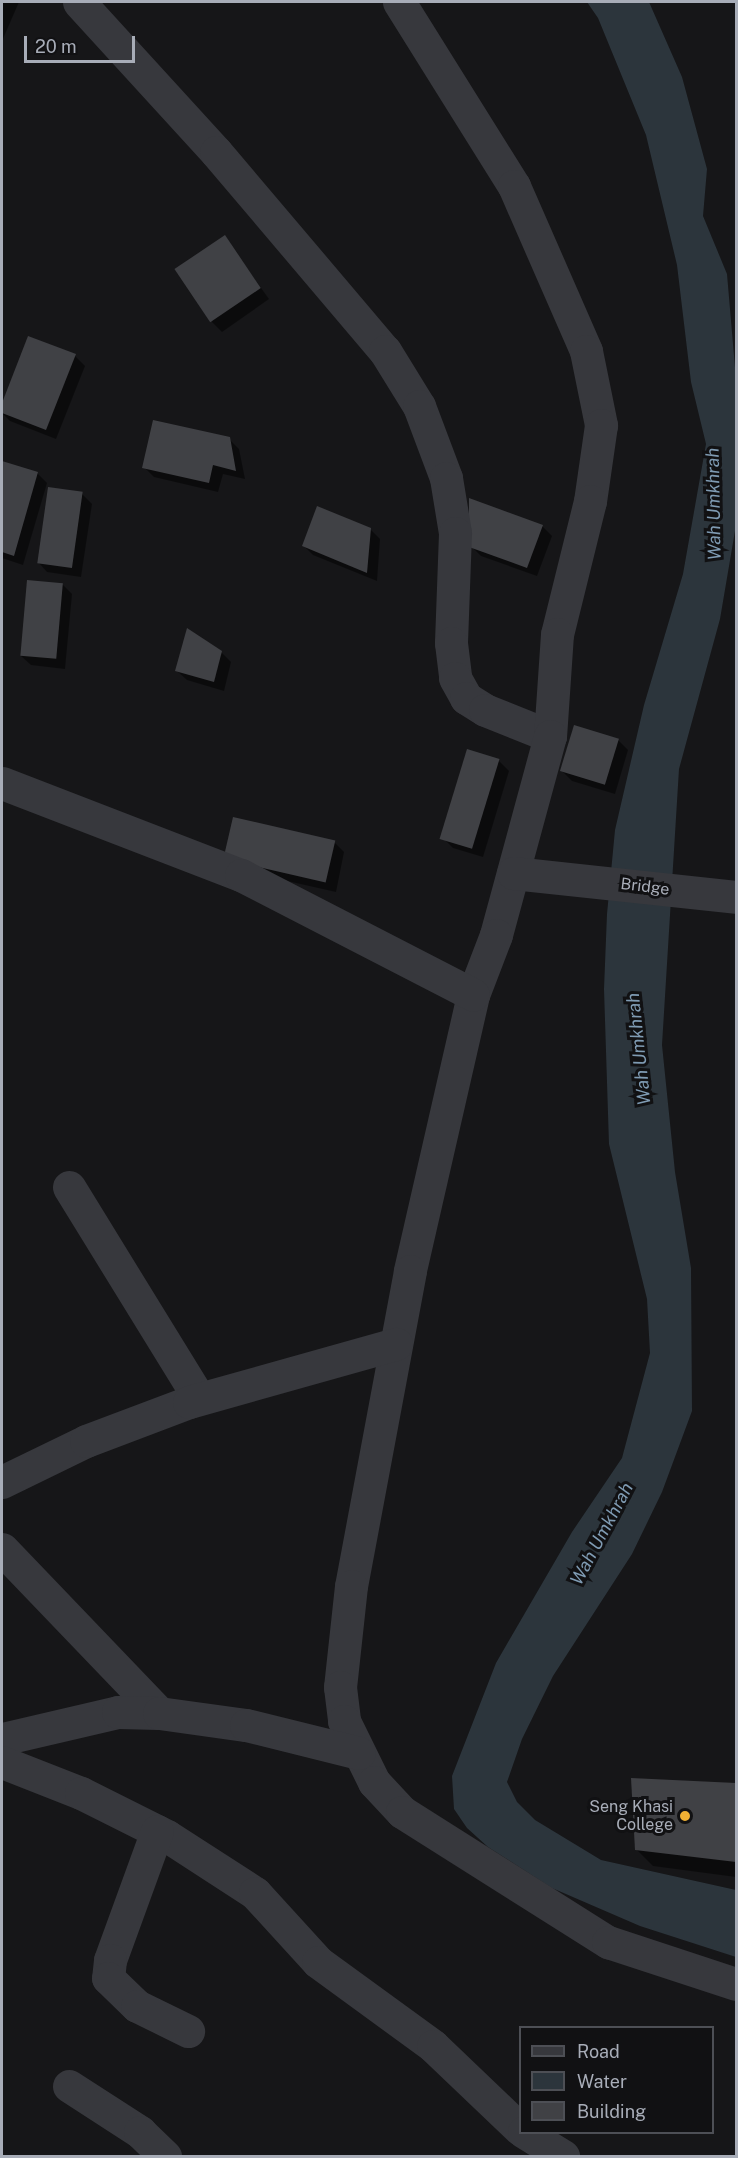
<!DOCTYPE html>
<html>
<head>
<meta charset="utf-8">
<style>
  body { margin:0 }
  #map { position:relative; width:738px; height:2158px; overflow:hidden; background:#161618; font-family:"Public Sans",sans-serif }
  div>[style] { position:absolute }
  .water>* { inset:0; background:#2c353c }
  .shadow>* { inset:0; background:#0007 }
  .building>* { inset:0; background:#404145; transform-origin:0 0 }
  .minor>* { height:33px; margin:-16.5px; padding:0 16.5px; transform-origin:16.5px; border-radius:16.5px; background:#37383d }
  .dots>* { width:16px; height:16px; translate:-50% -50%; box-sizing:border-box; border:3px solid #111113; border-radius:50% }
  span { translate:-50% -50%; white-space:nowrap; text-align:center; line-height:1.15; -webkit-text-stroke:6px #111113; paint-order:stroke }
  .street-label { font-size:16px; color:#a8adb8 }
  .poi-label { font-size:16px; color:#a8adb8 }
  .right { translate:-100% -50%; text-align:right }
  .water-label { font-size:18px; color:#7f9bb3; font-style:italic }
  .frame { position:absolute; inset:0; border:3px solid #a8adb8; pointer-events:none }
  .legend { position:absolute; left:519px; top:2026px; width:195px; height:108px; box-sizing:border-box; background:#111113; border:2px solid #4d4f55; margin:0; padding:8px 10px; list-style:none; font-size:18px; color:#a8adb8 }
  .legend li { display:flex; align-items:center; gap:12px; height:30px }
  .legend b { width:30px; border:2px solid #4d4f55 }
  .scale { position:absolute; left:24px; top:36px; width:111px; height:27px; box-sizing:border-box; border:3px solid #a8adb8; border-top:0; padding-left:8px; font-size:18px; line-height:21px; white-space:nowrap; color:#a8adb8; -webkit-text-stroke:4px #111113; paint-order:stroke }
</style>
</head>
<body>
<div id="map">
  <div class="water">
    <div style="clip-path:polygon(587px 2px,649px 2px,682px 77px,707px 169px,703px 216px,727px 274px,736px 379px,736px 525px,720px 619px,679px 769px,662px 1045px,675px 1172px,691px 1268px,692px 1411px,662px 1492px,632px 1554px,553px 1676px,522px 1739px,507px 1782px,517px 1802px,535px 1820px,601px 1860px,736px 1890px,736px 1957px,640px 1926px,552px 1888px,488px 1847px,467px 1828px,454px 1809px,452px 1776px,496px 1663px,572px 1532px,622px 1458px,650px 1353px,647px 1299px,609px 1144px,604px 989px,607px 914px,615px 830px,644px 705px,683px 574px,706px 444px,691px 382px,677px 265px,646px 135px,598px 18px)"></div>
  </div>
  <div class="shadow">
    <div style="clip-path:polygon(2px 2px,19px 2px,2px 41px)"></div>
    <div style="clip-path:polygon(224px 237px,269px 299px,222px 332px,212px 322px)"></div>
    <div style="clip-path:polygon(29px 338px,75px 356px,85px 366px,56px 439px,10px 421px,2px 413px)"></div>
    <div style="clip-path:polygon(229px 439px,239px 449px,245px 479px,223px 474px,218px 492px,154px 477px,144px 467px)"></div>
    <div style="clip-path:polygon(2px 462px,37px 473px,47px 483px,23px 565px,2px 558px)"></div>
    <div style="clip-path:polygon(82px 494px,92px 504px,81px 577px,47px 572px,38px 562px)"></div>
    <div style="clip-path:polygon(542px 526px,552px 536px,537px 576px,481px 556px,471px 546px)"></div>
    <div style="clip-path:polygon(370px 529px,380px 539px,377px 581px,313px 555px,303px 545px)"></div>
    <div style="clip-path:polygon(62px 584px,72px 594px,65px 669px,31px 665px,21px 656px)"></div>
    <div style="clip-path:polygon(221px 652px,231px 662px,224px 691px,187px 680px,177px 671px)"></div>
    <div style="clip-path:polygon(618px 740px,628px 750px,615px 794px,572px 781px,562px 771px)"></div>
    <div style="clip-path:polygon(499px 761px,509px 771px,483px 857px,453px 848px,443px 838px)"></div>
    <div style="clip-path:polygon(334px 842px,344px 852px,336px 892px,234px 869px)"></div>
    <div style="clip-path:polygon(633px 1779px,736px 1785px,736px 1877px,653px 1866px,636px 1849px)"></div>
  </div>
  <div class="building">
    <div style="left:225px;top:235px;width:64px;height:61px;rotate:56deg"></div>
    <div style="clip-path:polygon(28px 336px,76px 354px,46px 430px,2px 413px,2px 403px)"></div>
    <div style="clip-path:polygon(153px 420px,230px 437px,236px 471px,213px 465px,209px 483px,142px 468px)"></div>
    <div style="clip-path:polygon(2px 461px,38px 472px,14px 556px,2px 552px)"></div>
    <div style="left:48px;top:487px;width:35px;height:77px;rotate:8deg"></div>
    <div style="clip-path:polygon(469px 498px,543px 525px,527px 568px,469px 547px)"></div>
    <div style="clip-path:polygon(317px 506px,371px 528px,367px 573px,302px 546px)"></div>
    <div style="left:27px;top:580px;width:36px;height:76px;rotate:5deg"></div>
    <div style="clip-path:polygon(187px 628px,222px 651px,214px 682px,175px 671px)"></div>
    <div style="left:574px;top:725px;width:47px;height:48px;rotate:17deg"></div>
    <div style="left:467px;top:749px;width:34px;height:94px;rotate:17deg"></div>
    <div style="left:233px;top:817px;width:105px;height:43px;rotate:13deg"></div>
    <div style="clip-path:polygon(631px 1778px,736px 1783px,736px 1862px,635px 1850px)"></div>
  </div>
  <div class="minor">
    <div style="left:79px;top:2px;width:203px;rotate:47.6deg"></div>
    <div style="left:216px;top:152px;width:261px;rotate:49.7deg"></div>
    <div style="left:385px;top:351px;width:65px;rotate:58.3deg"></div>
    <div style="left:419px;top:406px;width:77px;rotate:69.4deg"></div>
    <div style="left:446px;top:478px;width:56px;rotate:80.7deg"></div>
    <div style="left:455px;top:533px;width:110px;rotate:92.1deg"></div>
    <div style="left:451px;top:643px;width:35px;rotate:83deg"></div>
    <div style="left:455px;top:678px;width:23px;rotate:61deg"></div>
    <div style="left:466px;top:698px;width:22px;rotate:32deg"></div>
    <div style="left:485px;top:710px;width:70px;rotate:21.8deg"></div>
    <div style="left:399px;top:2px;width:217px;rotate:58deg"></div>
    <div style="left:514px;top:186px;width:180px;rotate:66.4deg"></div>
    <div style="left:586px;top:351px;width:76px;rotate:78.5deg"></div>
    <div style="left:601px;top:425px;width:77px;rotate:98.2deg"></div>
    <div style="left:590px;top:501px;width:137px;rotate:103.9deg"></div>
    <div style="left:557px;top:634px;width:102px;rotate:93.9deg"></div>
    <div style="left:550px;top:736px;width:206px;rotate:105.2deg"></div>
    <div style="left:496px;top:935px;width:64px;rotate:111deg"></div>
    <div style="left:473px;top:995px;width:283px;rotate:102.9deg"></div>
    <div style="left:410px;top:1271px;width:320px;rotate:100.6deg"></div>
    <div style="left:351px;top:1586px;width:102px;rotate:96.2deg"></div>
    <div style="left:340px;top:1687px;width:34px;rotate:83deg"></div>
    <div style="left:344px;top:1721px;width:68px;rotate:63.8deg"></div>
    <div style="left:374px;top:1782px;width:41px;rotate:47deg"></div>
    <div style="left:402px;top:1812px;width:244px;rotate:32.3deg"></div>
    <div style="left:608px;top:1942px;width:135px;rotate:18.2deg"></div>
    <div style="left:2px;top:783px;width:256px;rotate:21.1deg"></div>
    <div style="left:241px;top:875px;width:261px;rotate:27.3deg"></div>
    <div style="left:513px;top:873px;width:224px;rotate:6.1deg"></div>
    <div style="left:69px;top:1187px;width:248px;rotate:58.4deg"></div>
    <div style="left:2px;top:1482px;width:93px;rotate:-26deg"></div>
    <div style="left:86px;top:1441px;width:110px;rotate:-20.7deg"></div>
    <div style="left:189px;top:1402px;width:215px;rotate:-15.7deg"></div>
    <div style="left:2px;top:1549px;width:227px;rotate:46.2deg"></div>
    <div style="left:2px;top:1739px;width:119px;rotate:-13.1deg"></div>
    <div style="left:118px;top:1712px;width:41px;rotate:1.4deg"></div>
    <div style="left:159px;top:1713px;width:88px;rotate:7.9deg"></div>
    <div style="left:246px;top:1725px;width:116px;rotate:13.9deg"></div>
    <div style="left:2px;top:1762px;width:85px;rotate:21.4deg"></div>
    <div style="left:81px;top:1793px;width:96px;rotate:26.6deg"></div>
    <div style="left:167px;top:1836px;width:105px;rotate:32.9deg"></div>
    <div style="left:255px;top:1893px;width:93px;rotate:47.6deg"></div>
    <div style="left:318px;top:1962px;width:142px;rotate:36.1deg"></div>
    <div style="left:433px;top:2046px;width:120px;rotate:43.7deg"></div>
    <div style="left:157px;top:1831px;width:137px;rotate:110deg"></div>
    <div style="left:110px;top:1960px;width:18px;rotate:96deg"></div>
    <div style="left:108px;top:1978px;width:40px;rotate:44deg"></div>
    <div style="left:137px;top:2006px;width:57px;rotate:26.1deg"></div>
    <div style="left:69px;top:2086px;width:85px;rotate:32.9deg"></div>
    <div style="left:140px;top:2132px;width:35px;rotate:44deg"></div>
    <div style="left:524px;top:2132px;width:46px;rotate:31.6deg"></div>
  </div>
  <div class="dots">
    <div style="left:685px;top:1816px;background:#f2b134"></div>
  </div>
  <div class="street-label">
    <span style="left:645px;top:887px;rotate:7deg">Bridge</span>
  </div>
  <div class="poi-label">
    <span class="right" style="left:673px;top:1816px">Seng Khasi<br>College</span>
  </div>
  <div class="water-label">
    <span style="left:714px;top:504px;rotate:-91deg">Wah Umkhrah</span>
    <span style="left:639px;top:1049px;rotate:-96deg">Wah Umkhrah</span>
    <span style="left:602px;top:1534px;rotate:-62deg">Wah Umkhrah</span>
  </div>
  <div class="frame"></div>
  <ul class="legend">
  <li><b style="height:8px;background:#37383d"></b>Road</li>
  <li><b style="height:16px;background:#2c353c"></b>Water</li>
  <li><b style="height:16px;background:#404145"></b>Building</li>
  </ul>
  <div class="scale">20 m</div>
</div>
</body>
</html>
